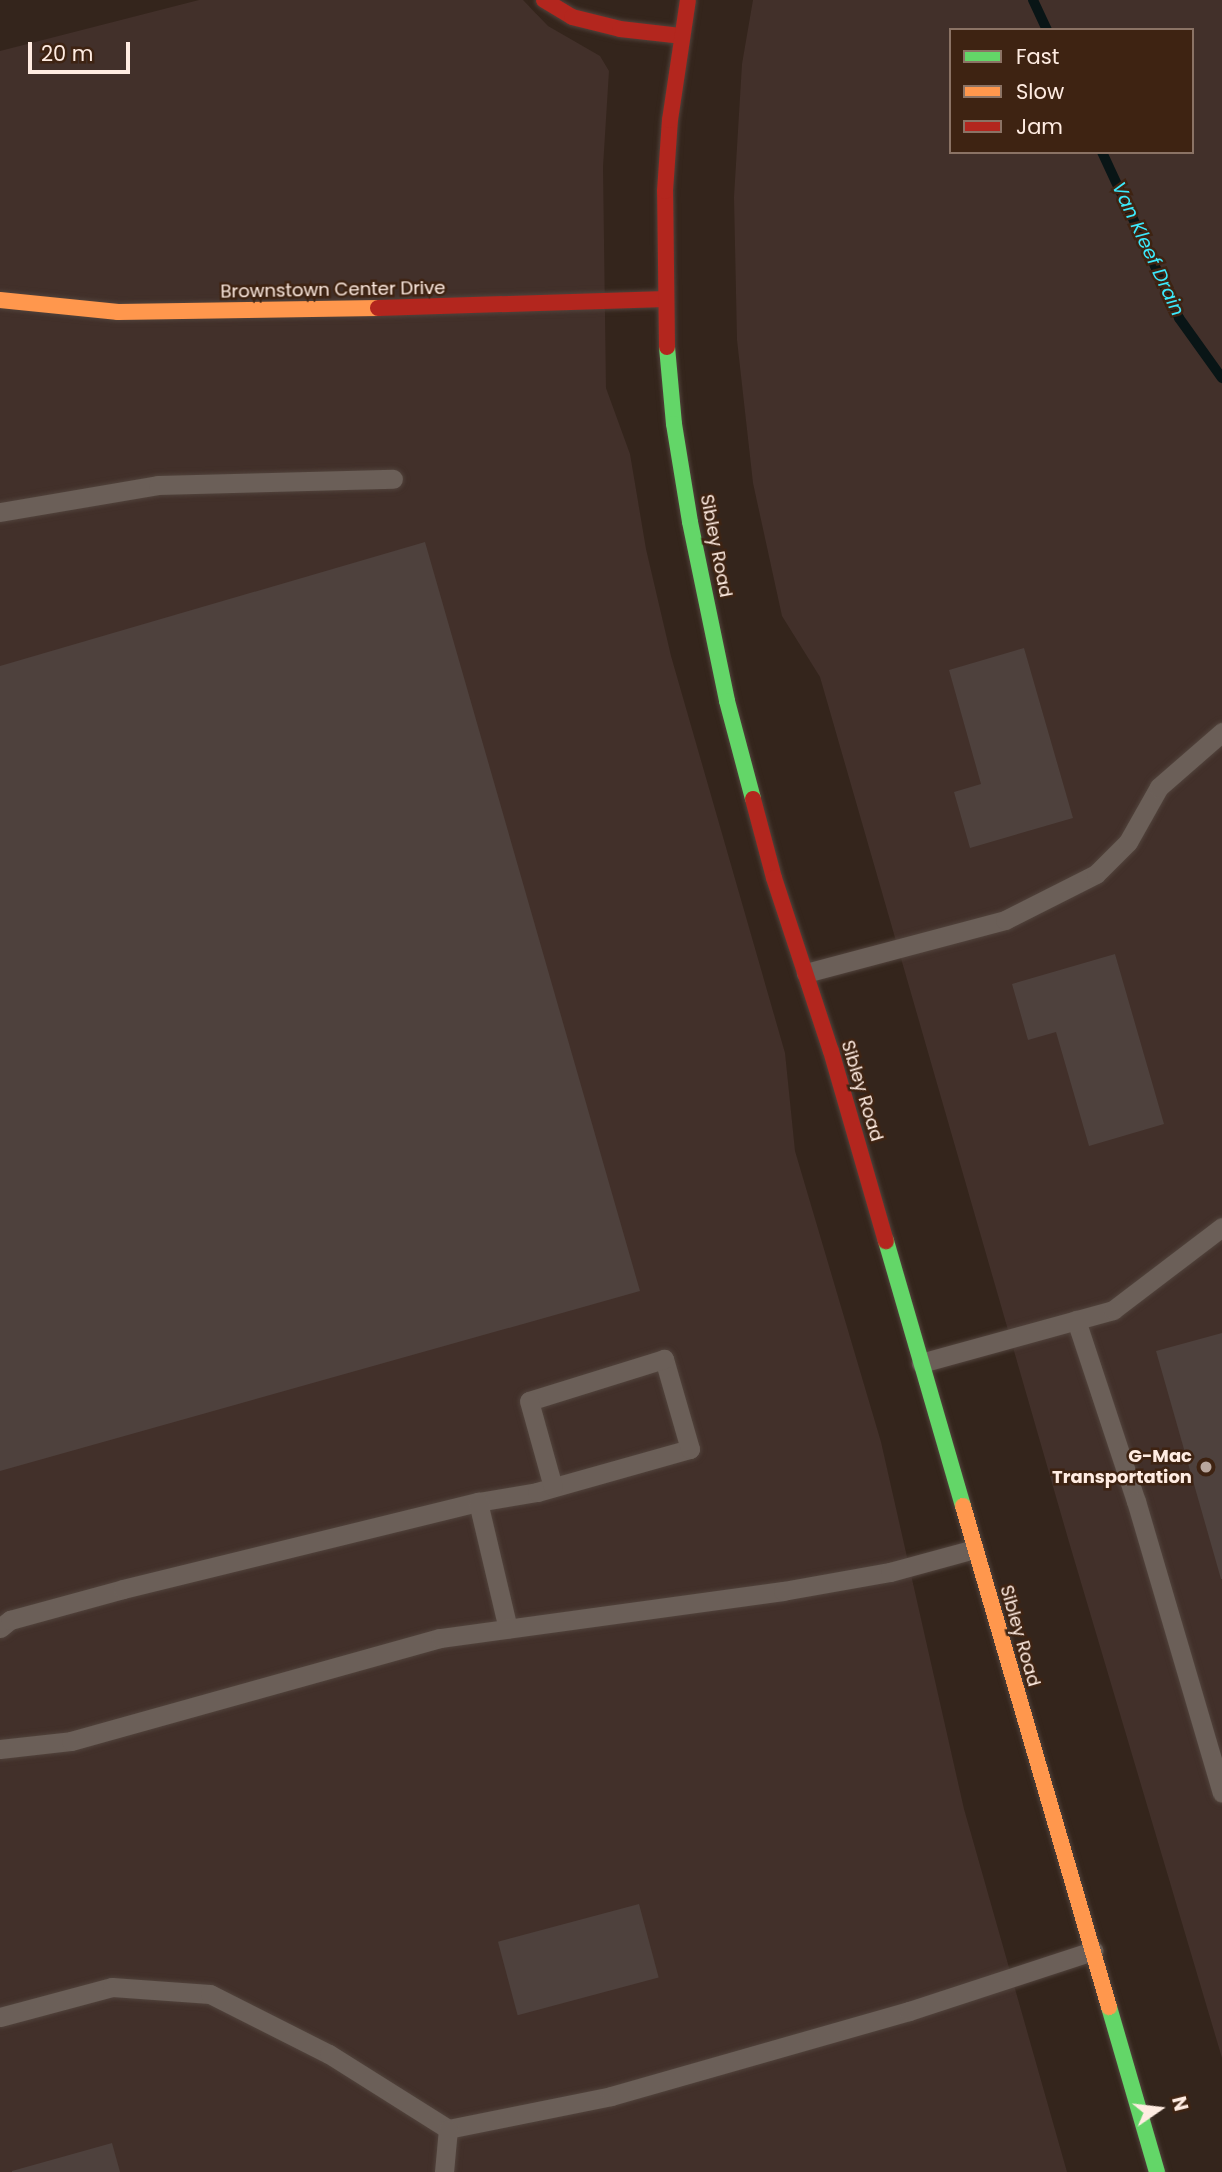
<!DOCTYPE html>
<html>
<head>
<meta charset="utf-8">
<style>
  body { margin:0 }
  #map { position:relative; width:1222px; height:2172px; overflow:hidden; background:#34251c; font-family:Poppins,sans-serif }
  div>[style] { position:absolute }
  .industrial>* { inset:0; background:#42302a }
  .stream>* { height:10px; margin:-5px; padding:0 5px; transform-origin:5px; border-radius:5px; background:#091516 }
  .building>* { inset:0; background:#4e413d; transform-origin:0 0 }
  .roads { filter:drop-shadow(0 0 2px #51433c) drop-shadow(0 0 2px #51433c) }
  .lane>* { height:19px; margin:-9.5px; padding:0 9.5px; transform-origin:9.5px; border-radius:9.5px; background:#6b5f58 }
  .fast>* { height:16px; margin:-8px; padding:0 8px; transform-origin:8px; border-radius:8px; background:#63d668 }
  .slow>* { height:16px; margin:-8px; padding:0 8px; transform-origin:8px; border-radius:8px; background:#ff974d }
  .jam>* { height:16px; margin:-8px; padding:0 8px; transform-origin:8px; border-radius:8px; background:#b3261e }
  .dots>* { width:19px; height:19px; translate:-50% -50%; box-sizing:border-box; border:4px solid #3e2312; border-radius:50% }
  span { translate:-50% -50%; white-space:nowrap; text-align:center; line-height:1.15; -webkit-text-stroke:5px #3e2312; paint-order:stroke }
  .street-label { font-size:18px; color:#ffece2 }
  .poi-label { font-size:18px; color:#ffece2; font-weight:700 }
  .right { translate:-100% -50%; text-align:right }
  .water-label { font-size:19px; color:#3ce9fc; font-style:italic }
  .legend { position:absolute; left:949px; top:28px; width:245px; height:126px; box-sizing:border-box; background:#3e2312; border:2px solid #8b7365; margin:0; padding:9px 12px; list-style:none; font-size:21px; color:#ffece2 }
  .legend li { display:flex; align-items:center; gap:14px; height:35px }
  .legend b { width:35px; border:2px solid #8b7365 }
  .north { position:absolute; left:1124px; top:2074px; width:70px; height:70px; -webkit-text-stroke:5px #3e2312; paint-order:stroke; rotate:76deg; font-size:19px; font-weight:700; line-height:28px; text-align:center; color:#ffece2 }
  .north::after { content:''; display:block; margin:auto; width:24px; height:32px; background:#ffece2; clip-path:polygon(50% 0,100% 100%,50% 72%,0 100%) }
  .scale { position:absolute; left:28px; top:42px; width:102px; height:32px; box-sizing:border-box; border:4px solid #ffece2; border-top:0; padding-left:9px; font-size:21px; line-height:24px; white-space:nowrap; color:#ffece2; -webkit-text-stroke:5px #3e2312; paint-order:stroke }
</style>
</head>
<body>
<div id="map">
  <div class="industrial">
    <div style="clip-path:polygon(199px 0,523px 0,548px 26px,600px 56px,609px 71px,603px 167px,606px 388px,630px 454px,646px 549px,671px 656px,785px 1053px,795px 1151px,881px 1442px,964px 1809px,1067px 2172px,0 2172px,0 51px)"></div>
    <div style="clip-path:polygon(evenodd,753px 0,1222px 0,1222px 2058px,1069px 1542px,820px 677px,782px 616px,753px 483px,737px 340px,734px 197px,742px 64px,753px 0,951px 30px,1192px 30px,1192px 152px,951px 152px,951px 30px)"></div>
  </div>
  <div class="stream">
    <div style="left:1033px;top:0;width:33px;rotate:65deg"></div>
    <div style="left:1102px;top:152px;width:183px;rotate:65.1deg"></div>
    <div style="left:1179px;top:318px;width:74px;rotate:54.4deg"></div>
  </div>
  <div class="building">
    <div style="clip-path:polygon(425px 542px,640px 1291px,0 1471px,0 666px)"></div>
    <div style="clip-path:polygon(1024px 648px,1073px 818px,970px 848px,954px 792px,981px 784px,949px 670px)"></div>
    <div style="clip-path:polygon(1115px 954px,1164px 1124px,1089px 1146px,1056px 1032px,1028px 1040px,1012px 984px)"></div>
    <div style="clip-path:polygon(1222px 1333px,1222px 1579px,1221px 1579px,1156px 1351px)"></div>
    <div style="left:639px;top:1904px;width:76px;height:146px;rotate:75deg"></div>
    <div style="clip-path:polygon(112px 2143px,120px 2172px,12px 2172px,12px 2171px)"></div>
  </div>
  <div class="roads">
    <div class="lane">
      <div style="left:0;top:512px;width:160px;rotate:-9.7deg"></div>
      <div style="left:158px;top:485px;width:235px;rotate:-1.5deg"></div>
      <div style="left:806px;top:973px;width:206px;rotate:-14.9deg"></div>
      <div style="left:1005px;top:920px;width:102px;rotate:-26.8deg"></div>
      <div style="left:1096px;top:874px;width:45px;rotate:-45deg"></div>
      <div style="left:1128px;top:842px;width:63px;rotate:-60.6deg"></div>
      <div style="left:1159px;top:787px;width:84px;rotate:-41.1deg"></div>
      <div style="left:1076px;top:1320px;width:191px;rotate:71.7deg"></div>
      <div style="left:1136px;top:1501px;width:304px;rotate:73.6deg"></div>
      <div style="left:921px;top:1363px;width:199px;rotate:-15.4deg"></div>
      <div style="left:1113px;top:1310px;width:137px;rotate:-37.3deg"></div>
      <div style="left:478px;top:1502px;width:60px;rotate:-9.6deg"></div>
      <div style="left:537px;top:1492px;width:159px;rotate:-15.7deg"></div>
      <div style="left:690px;top:1449px;width:94px;rotate:-106.1deg"></div>
      <div style="left:664px;top:1359px;width:141px;rotate:162.7deg"></div>
      <div style="left:529px;top:1401px;width:89px;rotate:74.4deg"></div>
      <div style="left:0;top:1628px;width:13px;rotate:-39deg"></div>
      <div style="left:10px;top:1620px;width:117px;rotate:-15.3deg"></div>
      <div style="left:123px;top:1589px;width:366px;rotate:-13.8deg"></div>
      <div style="left:478px;top:1502px;width:130px;rotate:76.7deg"></div>
      <div style="left:0;top:1749px;width:71px;rotate:-6.4deg"></div>
      <div style="left:71px;top:1741px;width:383px;rotate:-15.6deg"></div>
      <div style="left:440px;top:1638px;width:346px;rotate:-7.8deg"></div>
      <div style="left:783px;top:1591px;width:109px;rotate:-10.1deg"></div>
      <div style="left:890px;top:1572px;width:87px;rotate:-15.3deg"></div>
      <div style="left:0;top:2017px;width:116px;rotate:-15deg"></div>
      <div style="left:112px;top:1987px;width:98px;rotate:4.1deg"></div>
      <div style="left:210px;top:1994px;width:133px;rotate:26.8deg"></div>
      <div style="left:329px;top:2054px;width:141px;rotate:32.2deg"></div>
      <div style="left:448px;top:2129px;width:166px;rotate:-11.4deg"></div>
      <div style="left:611px;top:2096px;width:310px;rotate:-15.9deg"></div>
      <div style="left:909px;top:2011px;width:194px;rotate:-18.1deg"></div>
      <div style="left:444px;top:2172px;width:43px;rotate:-84.7deg"></div>
    </div>
    <div class="fast">
      <div style="left:667px;top:347px;width:77px;rotate:84.8deg"></div>
      <div style="left:674px;top:424px;width:99px;rotate:80.7deg"></div>
      <div style="left:690px;top:522px;width:183px;rotate:78.3deg"></div>
      <div style="left:727px;top:701px;width:101px;rotate:75.1deg"></div>
      <div style="left:886px;top:1241px;width:276px;rotate:73.8deg"></div>
      <div style="left:1109px;top:2007px;width:172px;rotate:73.8deg"></div>
    </div>
    <div class="slow">
      <div style="left:0;top:300px;width:119px;rotate:5.8deg"></div>
      <div style="left:118px;top:312px;width:260px;rotate:-0.9deg"></div>
      <div style="left:963px;top:1506px;width:522px;rotate:73.75deg"></div>
    </div>
    <div class="jam">
      <div style="left:544px;top:0;width:33px;rotate:31deg"></div>
      <div style="left:572px;top:17px;width:49px;rotate:14deg"></div>
      <div style="left:620px;top:29px;width:61px;rotate:6.5deg"></div>
      <div style="left:378px;top:308px;width:288px;rotate:-1.8deg"></div>
      <div style="left:667px;top:347px;width:156px;rotate:-90.7deg"></div>
      <div style="left:665px;top:191px;width:71px;rotate:-86deg"></div>
      <div style="left:670px;top:120px;width:121px;rotate:-81.5deg"></div>
      <div style="left:753px;top:799px;width:82px;rotate:75.1deg"></div>
      <div style="left:774px;top:878px;width:182px;rotate:71.8deg"></div>
      <div style="left:831px;top:1051px;width:198px;rotate:73.9deg"></div>
    </div>
  </div>
  <div class="dots">
    <div style="left:1206px;top:1467px;background:#b8a69d"></div>
  </div>
  <div class="street-label">
    <span style="left:333px;top:290px;rotate:-1deg">Brownstown Center Drive</span>
    <span style="left:716px;top:546px;rotate:79deg">Sibley Road</span>
    <span style="left:862px;top:1091px;rotate:73deg">Sibley Road</span>
    <span style="left:1020px;top:1636px;rotate:74deg">Sibley Road</span>
  </div>
  <div class="poi-label">
    <span class="right" style="left:1192px;top:1467px">G-Mac<br>Transportation</span>
  </div>
  <div class="water-label">
    <span style="left:1148px;top:249px;rotate:65deg">Van Kleef Drain</span>
  </div>
  <ul class="legend">
  <li><b style="height:9px;background:#63d668"></b>Fast</li>
  <li><b style="height:9px;background:#ff974d"></b>Slow</li>
  <li><b style="height:9px;background:#b3261e"></b>Jam</li>
  </ul>
  <div class="north">N</div>
  <div class="scale">20 m</div>
</div>
</body>
</html>
